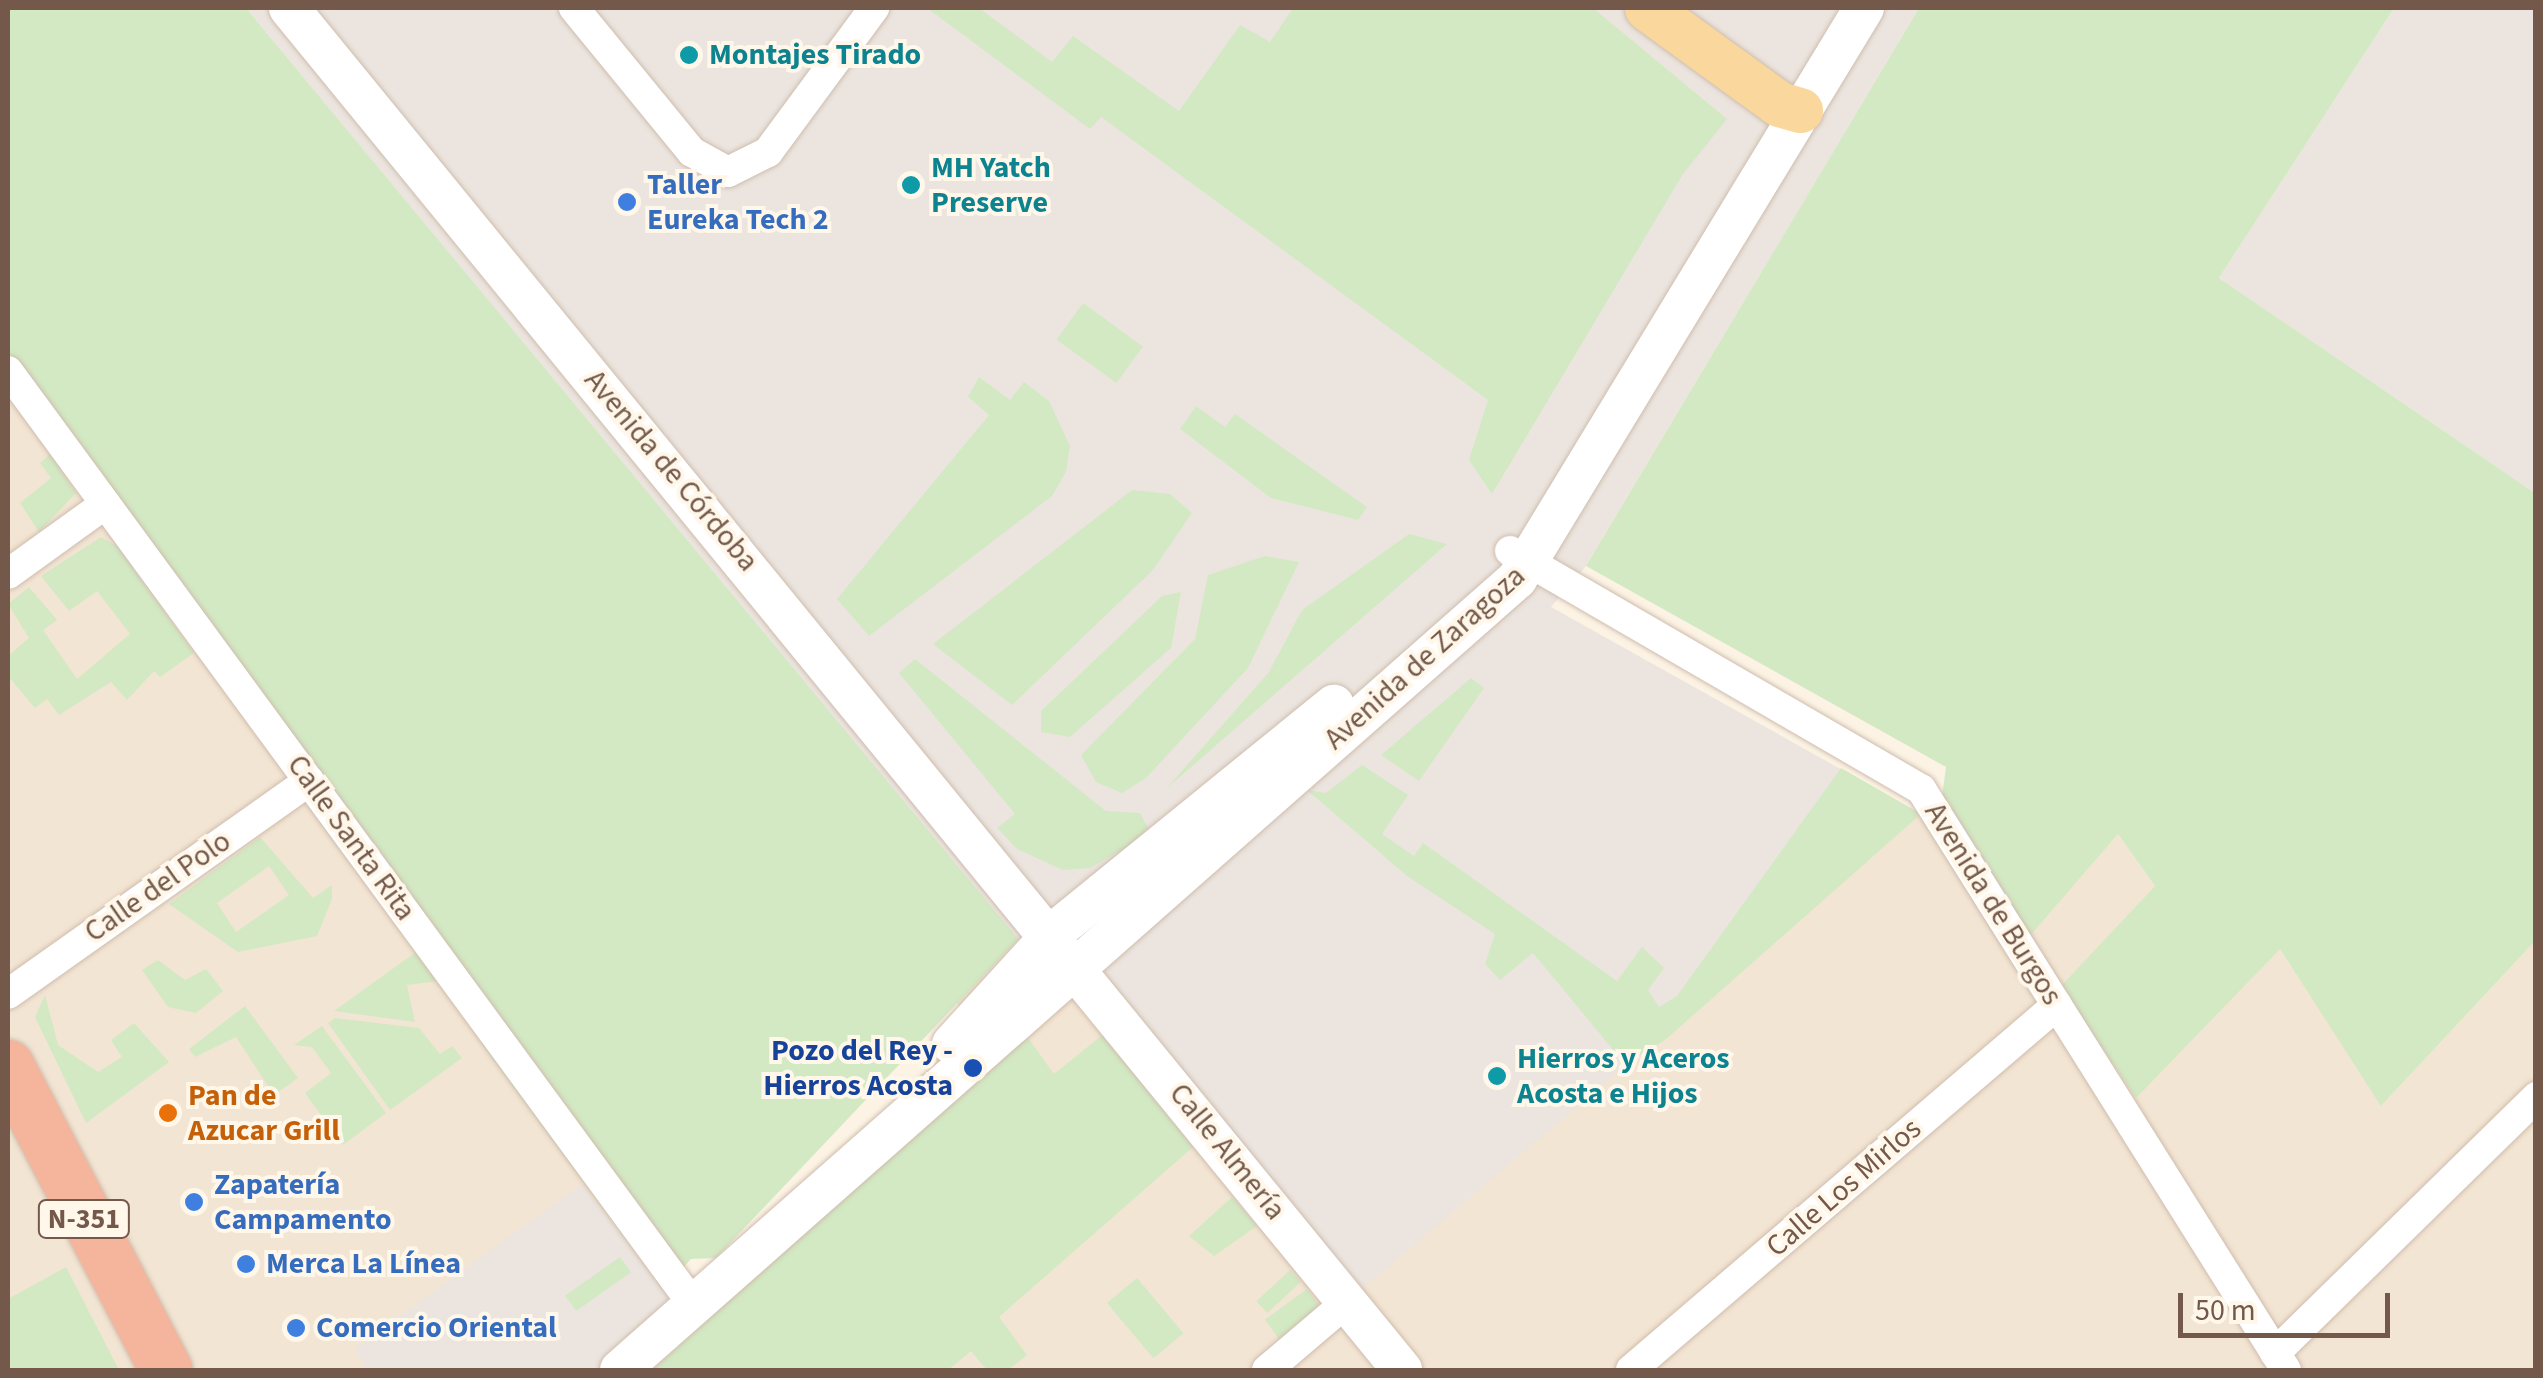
<!DOCTYPE html>
<html>
<head>
<meta charset="utf-8">
<style>
  body { margin:0 }
  #map { position:relative; width:2543px; height:1378px; overflow:hidden; background:#fcf3e4; font-family:"Source Sans 3",sans-serif }
  div>[style] { position:absolute }
  .residential>* { inset:0; background:#f3e5d3 }
  .industrial>* { inset:0; background:#ece5df }
  .green>* { inset:0; background:#d2e9c3; transform-origin:0 0 }
  .roads { filter:drop-shadow(0 0 2px #cfbdae) drop-shadow(0 0 2px #cfbdae) }
  .street>* { height:30px; margin:-15px; padding:0 15px; transform-origin:15px; border-radius:15px; background:#fff }
  .secondary>* { height:40px; margin:-20px; padding:0 20px; transform-origin:20px; border-radius:20px; background:#fff }
  .primary>* { height:45px; margin:-22.5px; padding:0 22.5px; transform-origin:22.5px; border-radius:22.5px; background:#fad89d }
  .highway>* { height:52px; margin:-26px; padding:0 26px; transform-origin:26px; border-radius:26px; background:#f5b49c }
  .dots>* { width:28px; height:28px; translate:-50% -50%; box-sizing:border-box; border:5px solid #fff7ea; border-radius:50% }
  span { translate:-50% -50%; white-space:nowrap; text-align:center; line-height:1.15; -webkit-text-stroke:8px #fff7ea; paint-order:stroke }
  .shield-label span { padding:2px 8px; background:#fff7ea; border:2px solid; border-radius:8px; -webkit-text-stroke-width:0 }
  .shield-label { font-size:28px; color:#74594a; font-weight:700 }
  .culture-label { font-size:30px; color:#0d838f; font-weight:700 }
  .left { translate:0 -50%; text-align:left }
  .shop-label { font-size:30px; color:#366cbe; font-weight:700 }
  .street-label { font-size:30px; color:#74594a }
  .transit-label { font-size:30px; color:#164399; font-weight:700 }
  .right { translate:-100% -50%; text-align:right }
  .food-label { font-size:30px; color:#c56008; font-weight:700 }
  .frame { position:absolute; inset:0; border:10px solid #74594a; pointer-events:none }
  .scale { position:absolute; left:2178px; top:1293px; width:212px; height:45px; box-sizing:border-box; border:5px solid #74594a; border-top:0; padding-left:12px; font-size:30px; line-height:35px; white-space:nowrap; color:#74594a; -webkit-text-stroke:8px #fff7ea; paint-order:stroke }
</style>
</head>
<body>
<div id="map">
  <div class="residential">
    <div style="clip-path:polygon(8px 371px,495px 1035px,481px 1045px,685px 1313px,832px 1180px,975px 1018px,954px 1001px,1018px 939px,1030px 955px,1073px 968px,1347px 1301px,1932px 803px,2028px 937px,2118px 834px,2155px 886px,2062px 986px,2280px 949px,2382px 1105px,2535px 941px,2535px 1370px,8px 1370px)"></div>
  </div>
  <div class="industrial">
    <div style="clip-path:polygon(246px 8px,1919px 8px,1586px 566px,1551px 607px,1921px 814px,1347px 1302px,1092px 983px,1030px 955px)"></div>
    <div style="clip-path:polygon(2394px 8px,2535px 8px,2535px 493px,2219px 278px)"></div>
    <div style="clip-path:polygon(582px 1184px,674px 1301px,597px 1370px,367px 1370px,354px 1349px)"></div>
  </div>
  <div class="green">
    <div style="clip-path:polygon(8px 8px,246px 8px,1018px 939px,716px 1258px,691px 1259px,663px 1289px,481px 1044px,494px 1035px,8px 371px)"></div>
    <div style="clip-path:polygon(927px 8px,979px 8px,1052px 62px,1073px 36px,1179px 111px,1240px 25px,1270px 42px,1293px 8px,1593px 8px,1727px 119px,1683px 174px,1492px 494px,1469px 460px,1488px 400px,1101px 117px,1090px 129px)"></div>
    <div style="clip-path:polygon(1919px 8px,2394px 8px,2219px 278px,2535px 493px,2535px 941px,2381px 1106px,2280px 949px,2136px 1098px,2061px 986px,2155px 886px,2118px 834px,2028px 938px,1942px 797px,1946px 767px,1586px 566px)"></div>
    <div style="left:1083px;top:303px;width:74px;height:45px;rotate:36deg"></div>
    <div style="clip-path:polygon(979px 377px,1010px 400px,1024px 382px,1049px 401px,1070px 446px,1066px 472px,1052px 496px,869px 636px,837px 599px,989px 415px,968px 397px)"></div>
    <div style="clip-path:polygon(1196px 406px,1225px 427px,1235px 414px,1367px 507px,1358px 520px,1271px 498px,1180px 429px)"></div>
    <div style="clip-path:polygon(50px 454px,76px 493px,39px 532px,20px 503px,51px 478px,40px 463px)"></div>
    <div style="clip-path:polygon(1132px 490px,1170px 494px,1192px 513px,1153px 570px,1012px 705px,933px 644px)"></div>
    <div style="clip-path:polygon(1409px 534px,1447px 544px,1166px 789px,1269px 672px,1302px 610px)"></div>
    <div style="clip-path:polygon(101px 537px,118px 547px,194px 653px,160px 677px,154px 671px,127px 700px,111px 682px,59px 715px,47px 699px,35px 708px,8px 676px,8px 656px,29px 638px,8px 604px,29px 587px,57px 620px,43px 630px,77px 679px,130px 634px,97px 591px,69px 611px,41px 576px)"></div>
    <div style="clip-path:polygon(1265px 556px,1299px 562px,1248px 668px,1146px 778px,1122px 793px,1096px 782px,1081px 755px,1195px 639px,1208px 575px)"></div>
    <div style="clip-path:polygon(1181px 592px,1171px 648px,1070px 737px,1041px 732px,1041px 711px,1162px 596px)"></div>
    <div style="clip-path:polygon(915px 659px,1106px 811px,1140px 813px,1151px 833px,1090px 868px,1063px 870px,1017px 849px,997px 828px,1015px 814px,899px 673px)"></div>
    <div style="clip-path:polygon(1471px 678px,1484px 688px,1419px 781px,1381px 755px)"></div>
    <div style="clip-path:polygon(1362px 765px,1408px 795px,1382px 834px,1414px 856px,1423px 843px,1617px 981px,1642px 947px,1664px 968px,1648px 990px,1659px 1007px,1677px 996px,1841px 768px,1921px 814px,1665px 1040px,1625px 1064px,1533px 953px,1500px 980px,1485px 964px,1495px 934px,1407px 876px,1307px 790px,1326px 793px)"></div>
    <div style="clip-path:polygon(evenodd,260px 837px,313px 898px,332px 885px,332px 899px,317px 936px,238px 952px,169px 904px,260px 837px,269px 866px,289px 895px,236px 932px,217px 903px,269px 866px)"></div>
    <div style="clip-path:polygon(416px 952px,439px 981px,407px 985px,415px 1022px,334px 1011px)"></div>
    <div style="clip-path:polygon(158px 960px,185px 980px,206px 969px,223px 991px,196px 1013px,168px 1007px,142px 970px)"></div>
    <div style="clip-path:polygon(45px 995px,58px 1045px,98px 1072px,122px 1057px,111px 1040px,134px 1023px,169px 1062px,86px 1123px,35px 1017px)"></div>
    <div style="clip-path:polygon(245px 1006px,298px 1078px,274px 1095px,236px 1037px,195px 1057px,189px 1049px)"></div>
    <div style="clip-path:polygon(335px 1018px,419px 1028px,440px 1054px,452px 1046px,462px 1058px,390px 1110px,328px 1023px)"></div>
    <div style="clip-path:polygon(322px 1026px,386px 1113px,343px 1145px,305px 1093px,331px 1073px,312px 1047px,294px 1045px)"></div>
    <div style="clip-path:polygon(1021px 1028px,1054px 1074px,1106px 1032px,1193px 1147px,999px 1317px,1027px 1355px,1008px 1370px,987px 1370px,971px 1351px,948px 1370px,653px 1370px)"></div>
    <div style="clip-path:polygon(1232px 1197px,1257px 1226px,1214px 1256px,1189px 1236px)"></div>
    <div style="left:620px;top:1257px;width:19px;height:67px;rotate:55deg"></div>
    <div style="clip-path:polygon(66px 1267px,119px 1370px,8px 1370px,8px 1299px)"></div>
    <div style="left:1290px;top:1270px;width:16px;height:46px;rotate:47deg"></div>
    <div style="left:1137px;top:1278px;width:72px;height:39px;rotate:50deg"></div>
    <div style="left:1307px;top:1289px;width:24px;height:52px;rotate:54deg"></div>
  </div>
  <div class="roads">
    <div class="street">
      <div style="left:574px;top:8px;width:186px;rotate:50.7deg"></div>
      <div style="left:692px;top:152px;width:41px;rotate:29.1deg"></div>
      <div style="left:728px;top:172px;width:45px;rotate:-26.6deg"></div>
      <div style="left:768px;top:152px;width:179px;rotate:-53.6deg"></div>
      <div style="left:8px;top:371px;width:1160px;rotate:53.73deg"></div>
      <div style="left:1510px;top:551px;width:475px;rotate:30.1deg"></div>
      <div style="left:1921px;top:789px;width:686px;rotate:57.86deg"></div>
      <div style="left:8px;top:574px;width:120px;rotate:-35.8deg"></div>
      <div style="left:8px;top:994px;width:369px;rotate:-35.3deg"></div>
      <div style="left:2275px;top:1353px;width:366px;rotate:-44.4deg"></div>
      <div style="left:1267px;top:1370px;width:105px;rotate:-40.4deg"></div>
      <div style="left:1631px;top:1370px;width:561px;rotate:-40.59deg"></div>
    </div>
    <div class="secondary">
      <div style="left:289px;top:8px;width:1759px;rotate:50.74deg"></div>
      <div style="left:952px;top:1044px;width:150px;rotate:-47.7deg"></div>
      <div style="left:1053px;top:933px;width:362px;rotate:-39.1deg"></div>
      <div style="left:620px;top:1370px;width:1196px;rotate:-41.41deg"></div>
      <div style="left:1517px;top:579px;width:668px;rotate:-58.71deg"></div>
    </div>
    <div class="primary">
      <div style="left:1647px;top:8px;width:163px;rotate:36deg"></div>
      <div style="left:1779px;top:104px;width:22px;rotate:16deg"></div>
    </div>
    <div class="highway">
      <div style="left:8px;top:1066px;width:343px;rotate:62.5deg"></div>
    </div>
  </div>
  <div class="dots">
    <div style="left:689px;top:55px;background:#0f9aa8"></div>
    <div style="left:911px;top:185px;background:#0f9aa8"></div>
    <div style="left:627px;top:202px;background:#3f7fe0"></div>
    <div style="left:973px;top:1068px;background:#1a4fb4"></div>
    <div style="left:1497px;top:1076px;background:#0f9aa8"></div>
    <div style="left:168px;top:1113px;background:#e8710a"></div>
    <div style="left:194px;top:1202px;background:#3f7fe0"></div>
    <div style="left:246px;top:1264px;background:#3f7fe0"></div>
    <div style="left:296px;top:1328px;background:#3f7fe0"></div>
  </div>
  <div class="shield-label">
    <span style="left:84px;top:1219px">N-351</span>
  </div>
  <div class="culture-label">
    <span class="left" style="left:709px;top:55px">Montajes Tirado</span>
    <span class="left" style="left:931px;top:185px">MH Yatch<br>Preserve</span>
    <span class="left" style="left:1517px;top:1076px">Hierros y Aceros<br>Acosta e Hijos</span>
  </div>
  <div class="shop-label">
    <span class="left" style="left:647px;top:202px">Taller<br>Eureka Tech 2</span>
    <span class="left" style="left:214px;top:1202px">Zapatería<br>Campamento</span>
    <span class="left" style="left:266px;top:1264px">Merca La Línea</span>
    <span class="left" style="left:316px;top:1328px">Comercio Oriental</span>
  </div>
  <div class="street-label">
    <span style="left:671px;top:471px;rotate:50deg">Avenida de Córdoba</span>
    <span style="left:1425px;top:658px;rotate:-42deg">Avenida de Zaragoza</span>
    <span style="left:351px;top:838px;rotate:54deg">Calle Santa Rita</span>
    <span style="left:158px;top:887px;rotate:-35deg">Calle del Polo</span>
    <span style="left:1993px;top:904px;rotate:58deg">Avenida de Burgos</span>
    <span style="left:1227px;top:1152px;rotate:51deg">Calle Almería</span>
    <span style="left:1844px;top:1188px;rotate:-41deg">Calle Los Mirlos</span>
  </div>
  <div class="transit-label">
    <span class="right" style="left:953px;top:1068px">Pozo del Rey -<br>Hierros Acosta</span>
  </div>
  <div class="food-label">
    <span class="left" style="left:188px;top:1113px">Pan de<br>Azucar Grill</span>
  </div>
  <div class="frame"></div>
  <div class="scale">50 m</div>
</div>
</body>
</html>
